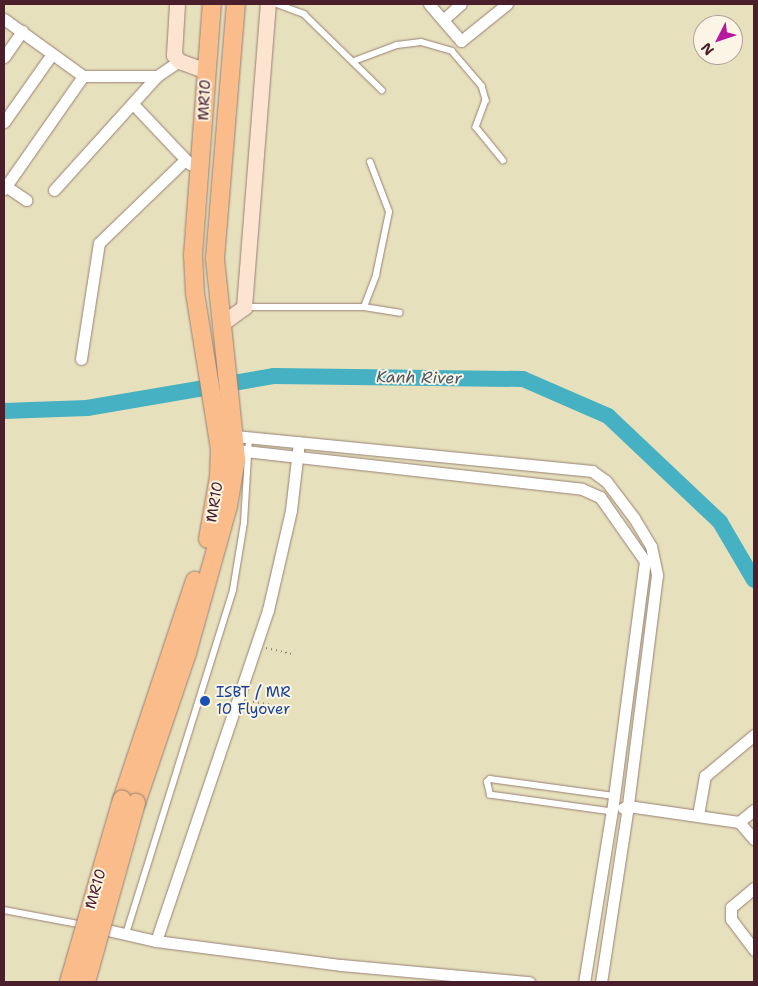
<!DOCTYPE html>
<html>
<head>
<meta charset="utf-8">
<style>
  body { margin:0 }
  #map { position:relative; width:758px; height:986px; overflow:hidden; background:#e7e0bd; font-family:"Shantell Sans",sans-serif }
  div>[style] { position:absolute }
  .river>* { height:16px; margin:-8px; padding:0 8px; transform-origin:8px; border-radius:8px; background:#45b1c2 }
  .path>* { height:2px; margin-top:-1px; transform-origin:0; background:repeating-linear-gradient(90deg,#988074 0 1px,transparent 0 5px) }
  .roads { filter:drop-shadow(0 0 1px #988074) drop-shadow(0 0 1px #988074) }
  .lane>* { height:5.5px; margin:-2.75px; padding:0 2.75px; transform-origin:2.75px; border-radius:2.75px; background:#fff }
  .street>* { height:11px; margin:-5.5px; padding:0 5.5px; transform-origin:5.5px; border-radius:5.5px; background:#fff }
  .secondary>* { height:15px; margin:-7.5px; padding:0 7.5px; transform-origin:7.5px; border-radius:7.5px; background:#fde4d0 }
  .primary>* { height:18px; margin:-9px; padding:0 9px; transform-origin:9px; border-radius:9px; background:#f9bc8a }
  .bridges { filter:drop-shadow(0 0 1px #988074) drop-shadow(0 0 1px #988074) }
  .primary-bridge>* { height:18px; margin:-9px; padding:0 9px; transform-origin:9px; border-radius:9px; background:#f9bc8a }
  .dots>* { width:14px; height:14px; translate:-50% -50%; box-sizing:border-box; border:2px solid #fcf5e5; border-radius:50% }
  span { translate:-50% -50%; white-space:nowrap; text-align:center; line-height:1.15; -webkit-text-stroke:4px #fcf5e5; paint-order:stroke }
  .street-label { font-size:15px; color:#4a1f2b }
  .transit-label { font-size:15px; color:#164399 }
  .left { translate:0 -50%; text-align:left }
  .water-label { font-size:16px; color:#485967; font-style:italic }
  .frame { position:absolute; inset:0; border:5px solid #4a1f2b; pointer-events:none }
  .north { position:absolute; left:693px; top:15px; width:50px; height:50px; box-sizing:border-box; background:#fcf5e5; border:1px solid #b59f9b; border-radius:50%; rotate:229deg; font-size:14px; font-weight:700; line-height:20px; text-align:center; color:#4a1f2b }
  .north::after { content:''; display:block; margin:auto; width:18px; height:22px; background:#b5179e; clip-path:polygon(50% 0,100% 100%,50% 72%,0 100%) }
</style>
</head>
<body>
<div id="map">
  <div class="river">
    <div style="left:4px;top:411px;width:83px;rotate:-2.1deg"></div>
    <div style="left:87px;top:408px;width:190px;rotate:-9.7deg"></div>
    <div style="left:274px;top:376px;width:249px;rotate:0.7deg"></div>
    <div style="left:523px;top:379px;width:93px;rotate:23.5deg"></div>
    <div style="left:608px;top:416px;width:154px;rotate:43.4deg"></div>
    <div style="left:720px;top:522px;width:67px;rotate:59.6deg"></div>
  </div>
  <div class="path">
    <div style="left:266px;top:648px;width:27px;rotate:13deg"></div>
    <div style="left:248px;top:701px;width:36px;rotate:9deg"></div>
  </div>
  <div class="roads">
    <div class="lane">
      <div style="left:277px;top:4px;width:29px;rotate:20deg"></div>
      <div style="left:304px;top:14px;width:109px;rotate:44.3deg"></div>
      <div style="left:354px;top:61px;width:46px;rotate:-20.4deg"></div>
      <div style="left:397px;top:45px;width:24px;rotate:-7deg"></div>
      <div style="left:421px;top:42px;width:32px;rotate:16deg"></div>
      <div style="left:452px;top:51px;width:46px;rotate:49.4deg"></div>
      <div style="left:482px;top:86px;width:15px;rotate:74deg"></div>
      <div style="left:486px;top:100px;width:29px;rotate:110deg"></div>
      <div style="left:476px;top:127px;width:43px;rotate:50.7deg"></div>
      <div style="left:246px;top:307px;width:118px"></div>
      <div style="left:364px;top:307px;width:36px;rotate:9deg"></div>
      <div style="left:364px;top:307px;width:34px;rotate:-69deg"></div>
      <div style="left:376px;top:275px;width:64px;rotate:-78.3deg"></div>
      <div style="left:389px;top:212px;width:53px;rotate:-110.8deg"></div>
      <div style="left:612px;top:812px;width:123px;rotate:-172.1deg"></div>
      <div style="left:490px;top:795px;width:13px;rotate:-103deg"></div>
      <div style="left:487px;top:782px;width:4px;rotate:-45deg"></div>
      <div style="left:490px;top:779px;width:125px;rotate:7.8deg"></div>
      <div style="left:4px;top:910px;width:75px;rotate:10.7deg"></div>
      <div style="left:126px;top:934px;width:360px;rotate:-72.7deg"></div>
      <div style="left:233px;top:590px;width:68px;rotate:-80.7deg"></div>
      <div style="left:244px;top:523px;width:85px;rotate:-86.6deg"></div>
    </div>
    <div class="street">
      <div style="left:429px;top:4px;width:49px;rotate:49.1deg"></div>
      <div style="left:461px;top:41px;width:59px;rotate:-38.8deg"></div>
      <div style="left:4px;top:19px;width:97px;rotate:35.8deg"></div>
      <div style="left:83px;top:76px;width:74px"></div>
      <div style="left:157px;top:76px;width:27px;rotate:-34deg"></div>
      <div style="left:443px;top:20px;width:24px;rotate:-42deg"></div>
      <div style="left:4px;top:57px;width:32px;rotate:-55deg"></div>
      <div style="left:133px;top:104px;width:83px;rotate:46.5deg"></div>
      <div style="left:4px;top:122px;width:83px;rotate:-54.8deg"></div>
      <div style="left:4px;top:185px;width:27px;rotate:34deg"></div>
      <div style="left:4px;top:189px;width:138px;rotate:-55deg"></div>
      <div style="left:54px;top:190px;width:154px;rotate:-47.9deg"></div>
      <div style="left:81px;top:359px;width:117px;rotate:-81.2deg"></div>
      <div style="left:99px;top:243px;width:120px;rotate:-44deg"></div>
      <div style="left:235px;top:436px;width:359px;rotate:5.6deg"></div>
      <div style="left:592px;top:471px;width:17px;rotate:36deg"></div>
      <div style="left:606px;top:481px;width:46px;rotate:52.9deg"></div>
      <div style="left:634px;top:518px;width:33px;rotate:59deg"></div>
      <div style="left:651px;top:546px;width:30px;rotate:78deg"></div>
      <div style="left:657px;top:575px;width:233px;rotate:97.2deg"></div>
      <div style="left:628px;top:806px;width:178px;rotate:98.7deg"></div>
      <div style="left:236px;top:450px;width:348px;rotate:6.4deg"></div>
      <div style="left:582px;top:489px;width:20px;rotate:24deg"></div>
      <div style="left:600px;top:497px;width:78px;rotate:54.9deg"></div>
      <div style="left:645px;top:561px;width:251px;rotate:97.5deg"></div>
      <div style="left:612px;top:810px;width:174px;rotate:99.2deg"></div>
      <div style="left:623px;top:808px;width:5px;rotate:-22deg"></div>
      <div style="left:628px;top:806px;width:112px;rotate:8.2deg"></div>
      <div style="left:739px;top:822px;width:23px;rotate:49deg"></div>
      <div style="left:698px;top:815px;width:40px;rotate:-80deg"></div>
      <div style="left:705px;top:776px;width:64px;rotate:-39.9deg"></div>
      <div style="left:739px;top:822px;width:19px;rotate:-39deg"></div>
      <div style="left:754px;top:888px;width:30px;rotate:140deg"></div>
      <div style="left:731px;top:907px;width:12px;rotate:90deg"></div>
      <div style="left:731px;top:919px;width:39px;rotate:53deg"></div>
      <div style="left:94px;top:927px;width:64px;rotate:12.7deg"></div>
      <div style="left:156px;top:941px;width:187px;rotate:7.4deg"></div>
      <div style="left:341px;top:965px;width:189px;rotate:5.2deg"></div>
      <div style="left:156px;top:941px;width:349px;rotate:-71.3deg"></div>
      <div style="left:268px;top:610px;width:103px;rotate:-77deg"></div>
      <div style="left:291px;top:510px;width:68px;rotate:-83.3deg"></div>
    </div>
    <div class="secondary">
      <div style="left:177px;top:4px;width:51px;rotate:93.4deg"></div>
      <div style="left:174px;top:55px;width:8px;rotate:50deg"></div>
      <div style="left:179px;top:61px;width:30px;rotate:20deg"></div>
      <div style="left:221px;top:324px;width:29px;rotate:-36deg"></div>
      <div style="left:244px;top:307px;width:304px;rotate:-85.5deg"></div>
    </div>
    <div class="primary">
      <div style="left:208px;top:539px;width:64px;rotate:-80.1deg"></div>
      <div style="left:219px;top:476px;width:27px;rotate:-88deg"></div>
      <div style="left:220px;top:449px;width:158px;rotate:-99.1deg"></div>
      <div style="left:195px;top:293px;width:38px;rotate:-93deg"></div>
      <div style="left:193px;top:255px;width:252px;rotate:-85.7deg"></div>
      <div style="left:122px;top:800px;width:231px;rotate:-71.6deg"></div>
      <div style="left:136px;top:803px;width:158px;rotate:-71.2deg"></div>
      <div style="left:187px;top:653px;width:153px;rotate:-74.4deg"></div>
      <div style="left:228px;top:506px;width:48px;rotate:-80.3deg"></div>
      <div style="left:236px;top:459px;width:202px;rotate:-96deg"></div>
      <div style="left:215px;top:258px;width:255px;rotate:-85.3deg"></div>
    </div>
  </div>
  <div class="bridges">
    <div class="primary-bridge">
      <div style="left:69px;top:982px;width:190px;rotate:-73.8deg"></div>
      <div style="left:86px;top:982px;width:186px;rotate:-74.4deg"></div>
    </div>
  </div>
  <div class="dots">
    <div style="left:205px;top:701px;background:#1a4fb4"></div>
  </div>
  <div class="street-label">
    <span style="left:205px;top:100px;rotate:-87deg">MR10</span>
    <span style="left:215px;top:502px;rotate:-81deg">MR10</span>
    <span style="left:96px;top:889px;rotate:-74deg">MR10</span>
  </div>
  <div class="transit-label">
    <span class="left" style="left:216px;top:701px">ISBT / MR<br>10 Flyover</span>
  </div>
  <div class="water-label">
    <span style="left:419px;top:378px;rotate:1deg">Kanh River</span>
  </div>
  <div class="frame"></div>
  <div class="north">N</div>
</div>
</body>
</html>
